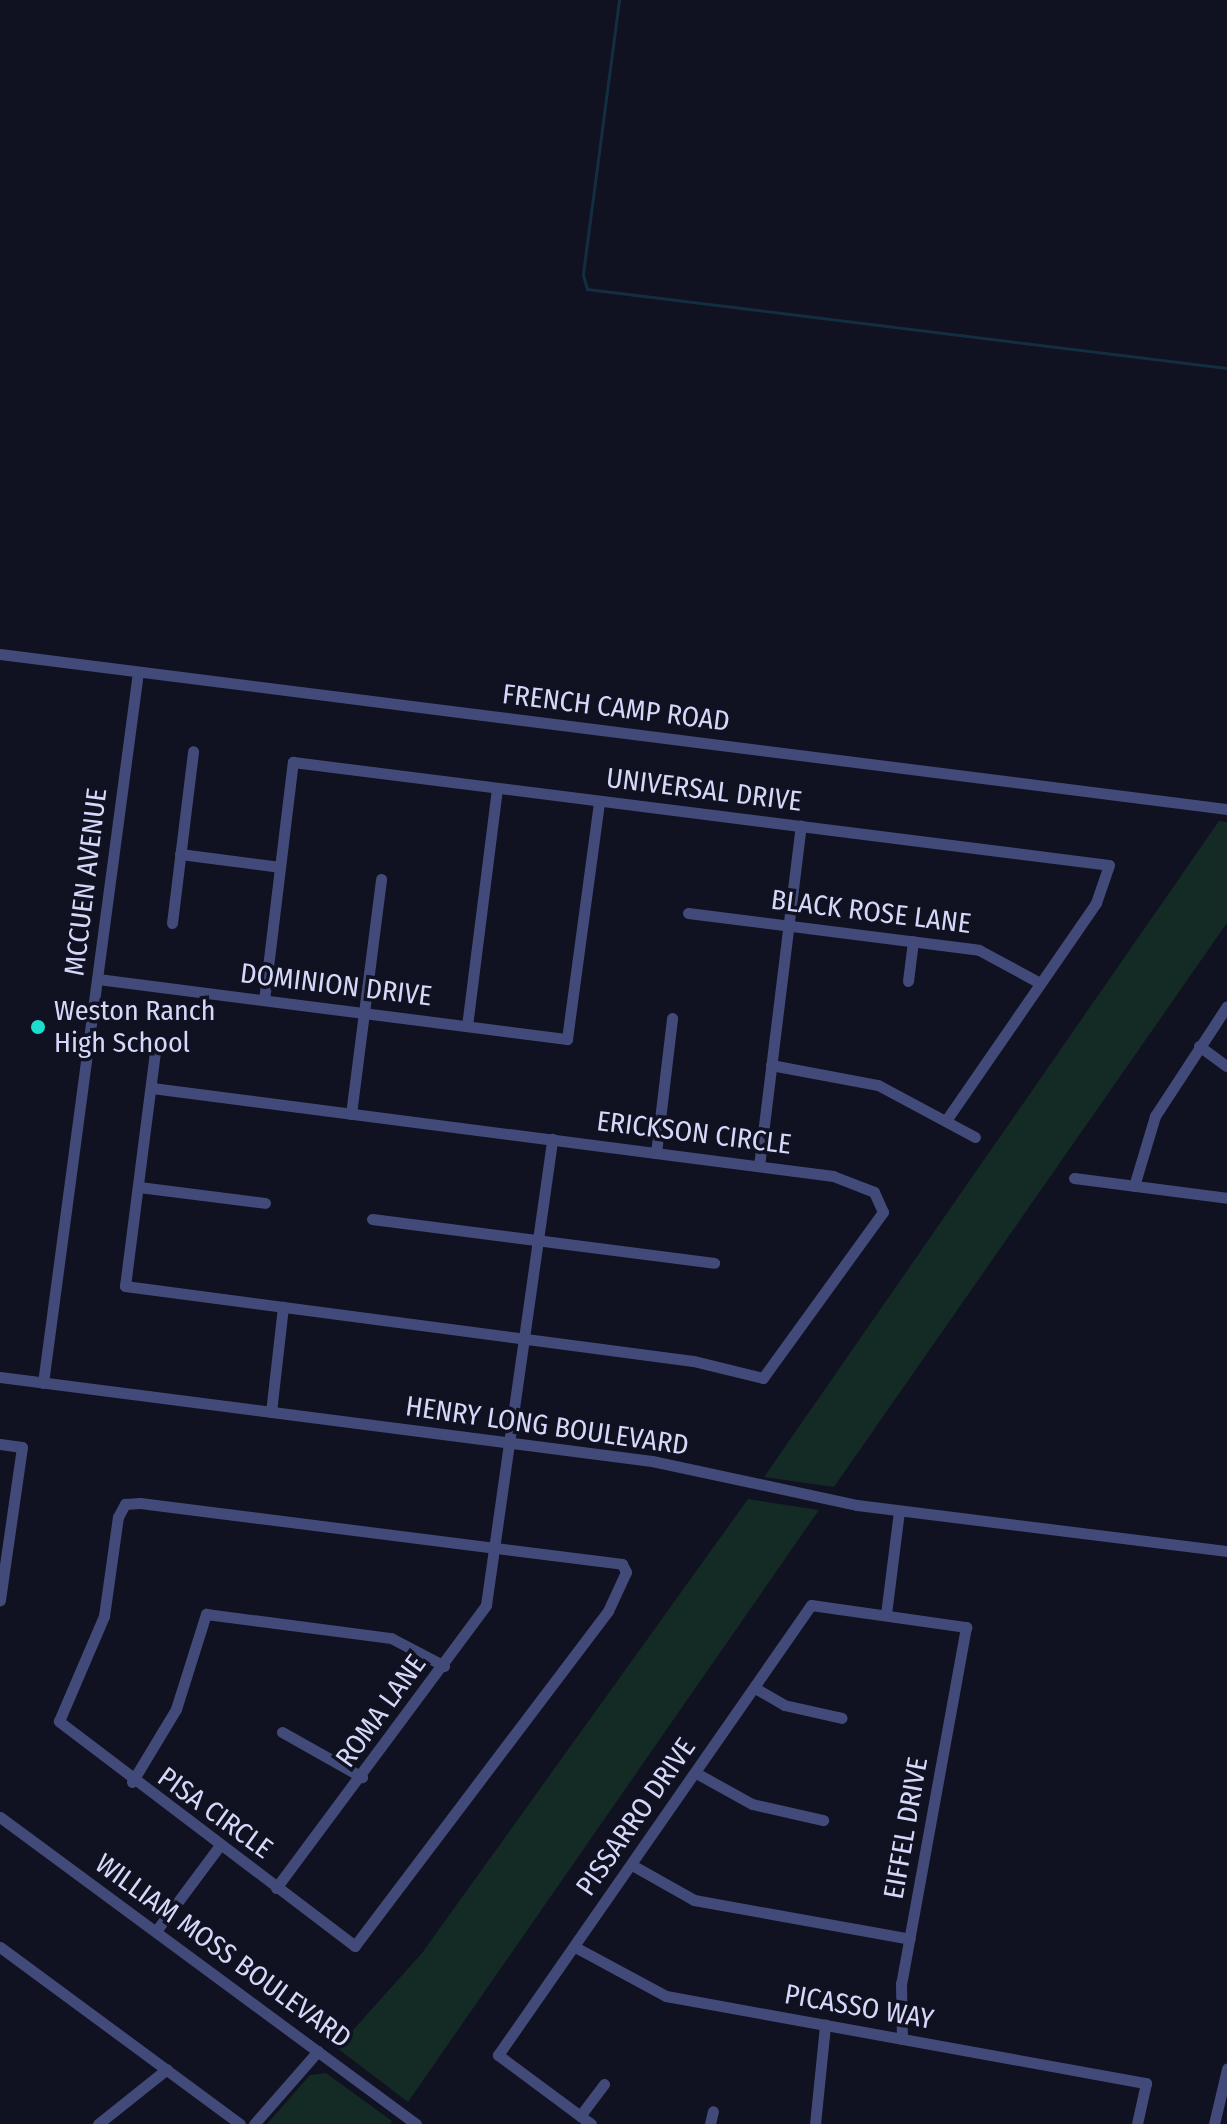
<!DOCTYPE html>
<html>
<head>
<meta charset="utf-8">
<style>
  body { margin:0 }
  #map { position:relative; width:1227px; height:2124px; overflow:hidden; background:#101121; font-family:"Fira Sans Condensed",sans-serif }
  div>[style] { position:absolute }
  .green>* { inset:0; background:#142a25 }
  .stream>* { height:3px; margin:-1.5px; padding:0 1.5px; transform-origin:1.5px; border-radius:1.5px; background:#142e41 }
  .minor>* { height:11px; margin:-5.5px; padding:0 5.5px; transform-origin:5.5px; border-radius:5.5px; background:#424a7a }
  .dots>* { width:22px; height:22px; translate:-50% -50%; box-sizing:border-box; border:4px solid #101121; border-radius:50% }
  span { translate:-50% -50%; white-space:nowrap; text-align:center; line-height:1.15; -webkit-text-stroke:7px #101121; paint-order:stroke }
  .street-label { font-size:28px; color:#d6d8f9 }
  .poi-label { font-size:28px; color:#d6d8f9 }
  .left { translate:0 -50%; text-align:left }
</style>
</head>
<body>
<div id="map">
  <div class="green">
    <div style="clip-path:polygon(1219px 821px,1227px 822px,1227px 923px,834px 1487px,764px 1477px)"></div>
    <div style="clip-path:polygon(748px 1499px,819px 1510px,408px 2102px,337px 2048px,422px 1953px)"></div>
    <div style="clip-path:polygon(326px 2073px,392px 2121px,390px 2124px,267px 2124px,310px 2075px)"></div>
  </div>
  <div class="stream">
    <div style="left:619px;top:0;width:277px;rotate:97.5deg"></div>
    <div style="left:583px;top:275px;width:15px;rotate:74deg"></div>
    <div style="left:587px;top:289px;width:645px;rotate:7.04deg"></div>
  </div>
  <div class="minor">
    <div style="left:0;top:654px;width:1237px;rotate:7.2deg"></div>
    <div style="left:180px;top:854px;width:101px;rotate:7.4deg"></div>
    <div style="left:688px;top:913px;width:293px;rotate:7.2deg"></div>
    <div style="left:979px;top:950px;width:69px;rotate:28.4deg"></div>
    <div style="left:172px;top:923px;width:173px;rotate:-83deg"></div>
    <div style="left:98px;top:979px;width:473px;rotate:7.3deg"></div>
    <div style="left:567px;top:1039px;width:240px;rotate:-82.3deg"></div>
    <div style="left:908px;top:981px;width:40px;rotate:-82.9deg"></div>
    <div style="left:264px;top:1000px;width:240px;rotate:-83.1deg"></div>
    <div style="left:293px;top:762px;width:822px;rotate:7.19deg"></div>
    <div style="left:1109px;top:865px;width:40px;rotate:108.9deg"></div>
    <div style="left:1096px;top:903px;width:262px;rotate:124.6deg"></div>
    <div style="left:467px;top:1026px;width:240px;rotate:-82.8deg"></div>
    <div style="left:1199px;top:1046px;width:34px;rotate:36deg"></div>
    <div style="left:771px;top:1065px;width:109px;rotate:10.6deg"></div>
    <div style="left:878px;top:1085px;width:110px;rotate:28.2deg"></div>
    <div style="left:152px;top:1088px;width:687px;rotate:7.36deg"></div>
    <div style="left:833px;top:1176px;width:44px;rotate:21.3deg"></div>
    <div style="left:874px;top:1192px;width:22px;rotate:66deg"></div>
    <div style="left:883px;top:1212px;width:205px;rotate:125.9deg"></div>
    <div style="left:763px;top:1378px;width:72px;rotate:-166.3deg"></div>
    <div style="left:693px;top:1361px;width:573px;rotate:-172.48deg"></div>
    <div style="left:125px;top:1286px;width:237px;rotate:-82.7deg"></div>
    <div style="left:351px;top:1114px;width:237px;rotate:-82.7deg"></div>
    <div style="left:656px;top:1153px;width:136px;rotate:-83.2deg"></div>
    <div style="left:759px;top:1166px;width:343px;rotate:-83deg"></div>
    <div style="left:1074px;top:1178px;width:154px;rotate:7.4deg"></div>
    <div style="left:1134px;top:1186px;width:73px;rotate:-73.3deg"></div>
    <div style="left:1155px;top:1116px;width:131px;rotate:-56.8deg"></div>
    <div style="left:139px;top:1187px;width:127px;rotate:7.2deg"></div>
    <div style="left:372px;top:1219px;width:345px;rotate:7.3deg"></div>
    <div style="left:0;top:1377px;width:657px;rotate:7.34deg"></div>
    <div style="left:652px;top:1461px;width:210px;rotate:12.1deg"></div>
    <div style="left:857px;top:1505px;width:373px;rotate:7.1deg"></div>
    <div style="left:43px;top:1383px;width:717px;rotate:-82.39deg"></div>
    <div style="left:271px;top:1412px;width:106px;rotate:-83.5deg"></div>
    <div style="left:0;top:1444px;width:22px;rotate:8deg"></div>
    <div style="left:22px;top:1447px;width:155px;rotate:98.2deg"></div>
    <div style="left:140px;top:1503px;width:486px;rotate:7.2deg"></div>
    <div style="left:622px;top:1564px;width:9px;rotate:63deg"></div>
    <div style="left:626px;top:1572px;width:43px;rotate:114.8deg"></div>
    <div style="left:608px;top:1611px;width:420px;rotate:127.1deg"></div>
    <div style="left:355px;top:1946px;width:372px;rotate:-142.8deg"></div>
    <div style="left:59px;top:1721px;width:114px;rotate:-66.8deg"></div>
    <div style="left:104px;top:1616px;width:100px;rotate:-82deg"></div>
    <div style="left:118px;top:1517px;width:15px;rotate:-62deg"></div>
    <div style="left:125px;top:1504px;width:15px;rotate:-4deg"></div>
    <div style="left:886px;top:1614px;width:104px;rotate:-82.8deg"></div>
    <div style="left:755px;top:1688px;width:34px;rotate:30deg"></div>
    <div style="left:784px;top:1705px;width:59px;rotate:12.6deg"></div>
    <div style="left:282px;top:1732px;width:92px;rotate:29.4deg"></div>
    <div style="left:696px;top:1773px;width:64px;rotate:29deg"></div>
    <div style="left:752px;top:1804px;width:73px;rotate:12.7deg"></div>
    <div style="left:132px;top:1782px;width:85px;rotate:-58.9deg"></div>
    <div style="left:176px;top:1709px;width:100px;rotate:-72.5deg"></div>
    <div style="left:206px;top:1614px;width:187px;rotate:7.4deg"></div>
    <div style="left:391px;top:1638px;width:60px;rotate:27.8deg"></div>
    <div style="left:0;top:1817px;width:517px;rotate:36.43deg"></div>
    <div style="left:632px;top:1865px;width:71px;rotate:29.4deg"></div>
    <div style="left:694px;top:1900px;width:219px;rotate:10.2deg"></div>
    <div style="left:276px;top:1888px;width:352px;rotate:-53.4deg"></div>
    <div style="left:486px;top:1605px;width:471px;rotate:-81.9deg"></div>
    <div style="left:156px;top:1931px;width:107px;rotate:-53.3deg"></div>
    <div style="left:0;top:1947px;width:298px;rotate:36.4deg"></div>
    <div style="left:575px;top:1947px;width:103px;rotate:28.3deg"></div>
    <div style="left:666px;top:1996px;width:488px;rotate:10.3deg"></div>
    <div style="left:1146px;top:2083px;width:42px;rotate:102.4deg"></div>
    <div style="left:580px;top:2116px;width:40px;rotate:-53deg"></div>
    <div style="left:98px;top:2124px;width:88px;rotate:-38.6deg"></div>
    <div style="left:254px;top:2124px;width:97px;rotate:-48.8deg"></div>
    <div style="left:591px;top:2124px;width:116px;rotate:-143.4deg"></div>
    <div style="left:498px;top:2055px;width:548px;rotate:-55.18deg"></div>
    <div style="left:811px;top:1605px;width:157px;rotate:8.1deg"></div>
    <div style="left:966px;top:1627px;width:362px;rotate:100.3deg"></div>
    <div style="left:901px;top:1983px;width:56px;rotate:89deg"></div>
    <div style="left:710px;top:2124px;width:13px;rotate:-77deg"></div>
    <div style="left:815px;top:2124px;width:100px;rotate:-84.2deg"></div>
    <div style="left:1214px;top:2124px;width:57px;rotate:-76.7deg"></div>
  </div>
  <div class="dots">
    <div style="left:38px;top:1027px;background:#1eddcd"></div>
  </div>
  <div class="street-label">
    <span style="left:616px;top:708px;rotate:7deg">FRENCH CAMP ROAD</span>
    <span style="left:704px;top:790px;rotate:7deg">UNIVERSAL DRIVE</span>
    <span style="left:86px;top:882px;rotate:-83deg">MCCUEN AVENUE</span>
    <span style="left:871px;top:912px;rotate:7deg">BLACK ROSE LANE</span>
    <span style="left:336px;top:985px;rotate:7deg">DOMINION DRIVE</span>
    <span style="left:694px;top:1133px;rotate:7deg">ERICKSON CIRCLE</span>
    <span style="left:547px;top:1426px;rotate:8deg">HENRY LONG BOULEVARD</span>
    <span style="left:381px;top:1711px;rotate:-54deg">ROMA LANE</span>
    <span style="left:215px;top:1813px;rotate:36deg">PISA CIRCLE</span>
    <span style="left:636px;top:1817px;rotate:-55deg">PISSARRO DRIVE</span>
    <span style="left:906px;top:1828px;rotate:-80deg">EIFFEL DRIVE</span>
    <span style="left:223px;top:1951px;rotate:36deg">WILLIAM MOSS BOULEVARD</span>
    <span style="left:859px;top:2007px;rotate:10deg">PICASSO WAY</span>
  </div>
  <div class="poi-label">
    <span class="left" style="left:54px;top:1027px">Weston Ranch<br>High School</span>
  </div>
</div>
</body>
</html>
